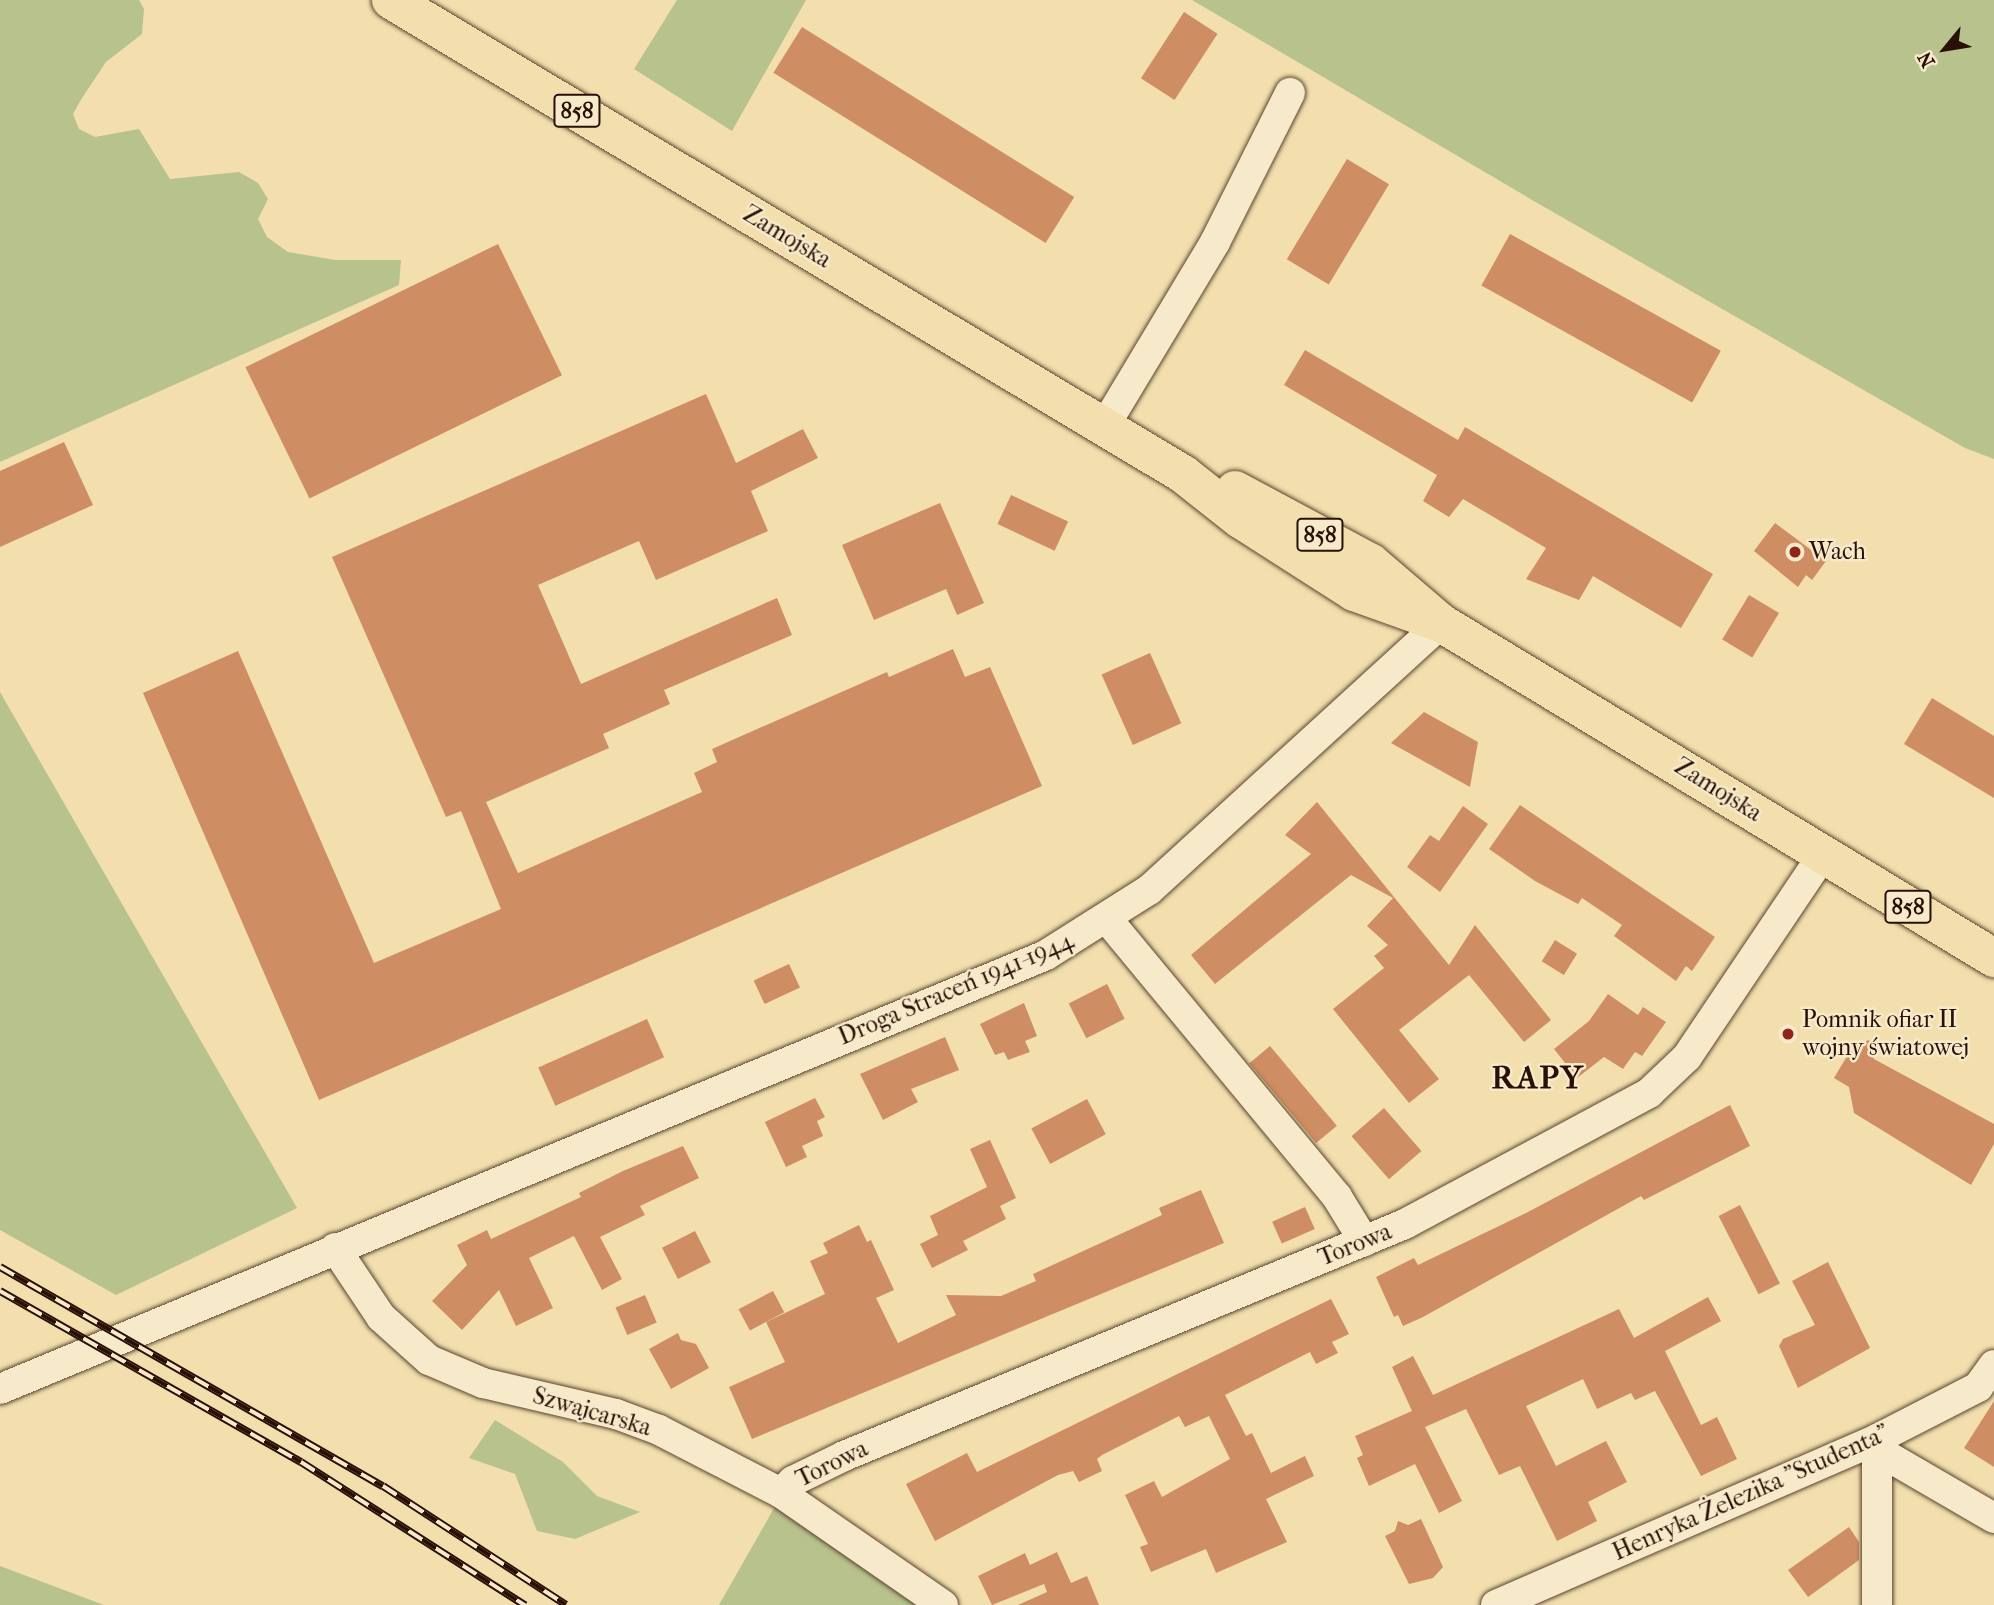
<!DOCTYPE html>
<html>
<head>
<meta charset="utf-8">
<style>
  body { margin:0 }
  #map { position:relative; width:1994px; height:1605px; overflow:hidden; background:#f2dfad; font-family:"IM FELL French Canon",serif }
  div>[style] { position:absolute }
  .green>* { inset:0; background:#b7c28d }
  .building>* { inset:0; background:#cf8d63; transform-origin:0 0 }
  .roads { filter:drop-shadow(0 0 2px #5b4430) drop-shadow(0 0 2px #5b4430) }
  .street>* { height:30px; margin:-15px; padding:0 15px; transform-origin:15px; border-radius:15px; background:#f7eaca }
  .primary>* { height:38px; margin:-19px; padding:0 19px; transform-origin:19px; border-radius:19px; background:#f2dfad }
  .rail>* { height:8px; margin-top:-4px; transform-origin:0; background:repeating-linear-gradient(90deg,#f7eaca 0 16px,#291006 0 32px); box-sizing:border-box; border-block:2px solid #291006 }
  .dots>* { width:19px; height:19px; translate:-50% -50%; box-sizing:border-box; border:4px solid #f7eaca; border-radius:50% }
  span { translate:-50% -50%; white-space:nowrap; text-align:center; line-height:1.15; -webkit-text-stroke:5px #f7eaca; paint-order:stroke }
  .shield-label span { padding:2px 5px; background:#f7eaca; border:2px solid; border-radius:5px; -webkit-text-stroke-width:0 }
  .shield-label { font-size:23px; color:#291006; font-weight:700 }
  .street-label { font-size:24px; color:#291006 }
  .poi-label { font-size:24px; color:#291006 }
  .left { translate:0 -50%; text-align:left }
  .district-label { font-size:32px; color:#291006; font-weight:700; letter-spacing:2px }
  .north { position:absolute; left:1910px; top:14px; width:70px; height:70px; -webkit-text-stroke:5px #f7eaca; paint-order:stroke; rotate:240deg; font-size:19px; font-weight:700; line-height:28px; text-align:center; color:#291006 }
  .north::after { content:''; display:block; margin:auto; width:24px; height:32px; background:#291006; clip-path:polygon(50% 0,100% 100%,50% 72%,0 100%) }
</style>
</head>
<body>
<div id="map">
  <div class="green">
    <div style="clip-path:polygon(0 0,139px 0,144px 9px,142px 34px,106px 62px,82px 98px,73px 114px,79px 129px,95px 137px,139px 129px,170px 179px,239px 172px,258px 183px,268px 199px,258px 219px,267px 237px,288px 252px,335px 260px,401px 260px,399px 285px,0 462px)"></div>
    <div style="clip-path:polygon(677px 0,806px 0,732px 131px,634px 69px)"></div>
    <div style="clip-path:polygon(1192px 0,1994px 0,1994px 459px,1965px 448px,1539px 204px)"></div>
    <div style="clip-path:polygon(0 692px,297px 1208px,116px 1295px,0 1230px)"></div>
    <div style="clip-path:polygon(495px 1420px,563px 1462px,597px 1496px,640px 1512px,575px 1539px,537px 1531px,515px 1474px,469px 1458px)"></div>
    <div style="clip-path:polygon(777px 1503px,923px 1605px,719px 1605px)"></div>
    <div style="clip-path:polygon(0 1566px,104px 1605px,0 1605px)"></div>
  </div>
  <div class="building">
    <div style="left:1184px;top:12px;width:40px;height:79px;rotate:33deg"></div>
    <div style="left:802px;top:27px;width:321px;height:54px;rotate:32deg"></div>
    <div style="left:1347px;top:159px;width:49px;height:117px;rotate:31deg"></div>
    <div style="left:1510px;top:234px;width:241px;height:59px;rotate:29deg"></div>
    <div style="left:498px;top:244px;width:146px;height:281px;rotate:64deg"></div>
    <div style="clip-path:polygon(1305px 350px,1458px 440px,1465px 427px,1713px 574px,1681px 628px,1593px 576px,1579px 600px,1526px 579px,1546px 548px,1463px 499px,1449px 517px,1423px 501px,1437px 475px,1284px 385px)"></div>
    <div style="clip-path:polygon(706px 394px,736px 463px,803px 429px,818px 458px,751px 491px,768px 531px,656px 580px,639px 541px,538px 585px,581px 684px,777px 598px,792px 635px,664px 690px,670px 704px,603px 734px,609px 748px,486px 802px,518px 873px,702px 792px,694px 773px,717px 762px,712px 749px,887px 672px,889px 677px,953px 649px,965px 677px,990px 667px,1042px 786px,319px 1100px,143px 693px,238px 651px,374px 963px,501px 909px,461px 811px,446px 817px,332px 557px)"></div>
    <div style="clip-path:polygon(64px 442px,93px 505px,0 547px,0 471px)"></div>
    <div style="left:1011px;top:495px;width:63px;height:32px;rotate:25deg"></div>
    <div style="clip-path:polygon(940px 503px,984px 603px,957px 615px,946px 589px,874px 620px,842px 545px)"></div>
    <div style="clip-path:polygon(1775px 523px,1826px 561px,1812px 580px,1806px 575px,1798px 587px,1754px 551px)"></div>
    <div style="left:1749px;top:595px;width:35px;height:52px;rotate:31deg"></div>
    <div style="left:1150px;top:653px;width:77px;height:53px;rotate:66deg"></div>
    <div style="clip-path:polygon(1932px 698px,1994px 736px,1994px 798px,1904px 744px)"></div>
    <div style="clip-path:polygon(1424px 712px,1478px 742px,1470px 787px,1391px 743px)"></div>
    <div style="clip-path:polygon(1317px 802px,1449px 965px,1475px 925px,1551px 1020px,1524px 1042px,1469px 975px,1399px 1030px,1439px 1079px,1409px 1103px,1333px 1009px,1384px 968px,1374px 956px,1388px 945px,1367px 926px,1393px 898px,1351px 875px,1215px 984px,1191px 955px,1311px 854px,1285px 835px)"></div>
    <div style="clip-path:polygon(1520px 805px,1715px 937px,1692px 971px,1686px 966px,1676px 981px,1614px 936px,1622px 925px,1582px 898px,1578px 904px,1535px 881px,1489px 849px)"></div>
    <div style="clip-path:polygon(1463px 806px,1488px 824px,1440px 892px,1407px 867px,1430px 835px,1439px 841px)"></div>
    <div style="left:1555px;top:940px;width:26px;height:25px;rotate:32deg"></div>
    <div style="left:789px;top:964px;width:26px;height:39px;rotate:65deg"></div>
    <div style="left:1107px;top:984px;width:39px;height:43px;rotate:63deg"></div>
    <div style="clip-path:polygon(1608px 994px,1638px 1015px,1643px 1007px,1666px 1022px,1642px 1056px,1635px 1052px,1623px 1069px,1604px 1057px,1577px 1078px,1554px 1049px,1589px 1021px)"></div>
    <div style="clip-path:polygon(1024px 1003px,1037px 1036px,1025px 1041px,1030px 1052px,1008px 1060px,1004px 1052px,995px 1055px,980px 1024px)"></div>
    <div style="left:647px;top:1019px;width:42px;height:119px;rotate:66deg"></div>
    <div style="clip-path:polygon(945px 1037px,959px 1070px,911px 1089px,918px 1102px,883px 1120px,860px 1074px)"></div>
    <div style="clip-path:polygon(1869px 1040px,1874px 1059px,1994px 1124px,1994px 1144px,1971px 1185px,1854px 1113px,1849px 1087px,1834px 1078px,1853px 1046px)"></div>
    <div style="left:1270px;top:1046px;width:104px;height:27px;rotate:50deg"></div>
    <div style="clip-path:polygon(815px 1098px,825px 1117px,817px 1121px,823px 1136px,802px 1146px,807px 1157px,786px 1167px,765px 1122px)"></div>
    <div style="left:1087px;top:1099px;width:40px;height:63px;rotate:62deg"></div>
    <div style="clip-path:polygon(1730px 1105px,1750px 1146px,1644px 1200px,1641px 1196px,1423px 1317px,1403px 1326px,1398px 1315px,1394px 1317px,1376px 1277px,1414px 1258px,1418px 1265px,1526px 1213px)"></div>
    <div style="left:1384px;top:1108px;width:57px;height:43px;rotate:49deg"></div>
    <div style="clip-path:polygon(990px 1140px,1016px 1198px,1000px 1206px,1006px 1219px,963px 1241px,968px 1250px,932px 1268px,920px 1244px,938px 1235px,930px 1216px,987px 1187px,970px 1149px)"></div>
    <div style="clip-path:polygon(683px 1146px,699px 1178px,640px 1206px,645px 1215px,600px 1237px,622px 1279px,602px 1290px,574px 1236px,529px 1258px,553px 1308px,516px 1326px,499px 1290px,462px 1330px,432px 1301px,467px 1265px,457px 1245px,487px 1230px,491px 1239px,581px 1197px,579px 1193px,623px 1171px)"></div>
    <div style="clip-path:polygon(1201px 1190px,1224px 1243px,752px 1439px,729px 1387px,785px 1362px,766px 1322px,825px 1294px,810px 1261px,828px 1253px,823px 1243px,859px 1225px,867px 1242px,871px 1240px,894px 1290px,876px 1298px,898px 1343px,956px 1315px,946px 1295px,1001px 1296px,1036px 1281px,1033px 1274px,1162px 1215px,1159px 1208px)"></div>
    <div style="left:1740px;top:1205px;width:88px;height:24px;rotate:63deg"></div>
    <div style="left:1305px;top:1207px;width:24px;height:36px;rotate:66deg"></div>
    <div style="left:695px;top:1231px;width:35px;height:37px;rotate:63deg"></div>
    <div style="clip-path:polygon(1828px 1262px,1870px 1348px,1798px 1388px,1779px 1346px,1783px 1339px,1815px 1325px,1792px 1281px)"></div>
    <div style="left:773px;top:1291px;width:24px;height:39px;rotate:62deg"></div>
    <div style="left:645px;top:1295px;width:30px;height:32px;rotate:67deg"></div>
    <div style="clip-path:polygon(1708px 1297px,1721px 1321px,1665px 1351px,1701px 1425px,1717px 1417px,1737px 1459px,1701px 1476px,1655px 1391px,1635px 1400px,1631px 1393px,1597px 1409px,1583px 1379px,1526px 1406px,1556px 1466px,1606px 1441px,1627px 1482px,1588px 1502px,1597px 1521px,1557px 1541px,1520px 1466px,1499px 1475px,1466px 1409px,1425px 1427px,1462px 1501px,1439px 1513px,1415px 1464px,1369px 1486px,1357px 1458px,1363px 1455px,1355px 1436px,1412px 1411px,1392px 1367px,1413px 1356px,1433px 1395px,1619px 1309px,1634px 1338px)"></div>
    <div style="clip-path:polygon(1331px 1299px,1349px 1334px,1332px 1342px,1338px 1353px,1316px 1364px,1310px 1352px,1225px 1395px,1246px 1436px,1252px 1433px,1271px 1473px,1305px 1456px,1314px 1476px,1266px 1499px,1287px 1542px,1216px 1573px,1206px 1549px,1151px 1572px,1140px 1547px,1148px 1544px,1125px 1495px,1154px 1481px,1162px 1497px,1230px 1459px,1209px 1416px,1185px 1427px,1179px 1416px,1102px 1455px,1097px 1459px,1102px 1471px,1079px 1482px,1073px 1471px,1058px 1475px,935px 1541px,906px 1484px,967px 1453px,977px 1472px)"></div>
    <div style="clip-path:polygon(678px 1333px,681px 1340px,696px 1344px,709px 1368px,671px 1389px,649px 1349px)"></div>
    <div style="clip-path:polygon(1994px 1401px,1994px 1467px,1964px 1448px)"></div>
    <div style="clip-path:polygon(1421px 1519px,1443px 1567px,1433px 1578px,1409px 1584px,1385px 1536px,1395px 1531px,1398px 1521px,1408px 1525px)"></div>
    <div style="clip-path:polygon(1849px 1527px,1859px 1542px,1859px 1560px,1808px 1597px,1788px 1570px)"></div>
    <div style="clip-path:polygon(1057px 1552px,1071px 1583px,1087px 1576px,1099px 1605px,1018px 1605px,1047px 1592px,1044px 1584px,992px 1605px,978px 1576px,1025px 1553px,1030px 1565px)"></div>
  </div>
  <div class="roads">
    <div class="street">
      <div style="left:1104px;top:427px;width:216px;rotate:-59deg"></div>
      <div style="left:1215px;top:242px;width:167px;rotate:-63.3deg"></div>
      <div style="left:1108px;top:920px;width:359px;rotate:50.4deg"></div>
      <div style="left:1337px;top:1197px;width:52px;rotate:58.5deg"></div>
      <div style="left:335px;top:1248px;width:83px;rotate:56.3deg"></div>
      <div style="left:381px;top:1317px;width:64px;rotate:41.9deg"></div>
      <div style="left:429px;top:1360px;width:59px;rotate:23.1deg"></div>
      <div style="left:483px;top:1383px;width:137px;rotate:13.1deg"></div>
      <div style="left:616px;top:1414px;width:46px;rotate:20.4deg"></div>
      <div style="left:659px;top:1430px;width:137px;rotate:27.3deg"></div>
      <div style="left:781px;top:1493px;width:197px;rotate:34.7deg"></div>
      <div style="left:0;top:1389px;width:1132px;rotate:-22.53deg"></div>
      <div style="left:1046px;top:955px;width:122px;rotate:-32.3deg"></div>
      <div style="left:1149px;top:890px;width:396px;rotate:-42.4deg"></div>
      <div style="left:1877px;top:1439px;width:166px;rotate:90deg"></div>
      <div style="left:1877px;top:1450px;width:135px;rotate:30.2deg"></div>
      <div style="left:781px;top:1493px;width:17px;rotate:-45deg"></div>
      <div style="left:793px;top:1481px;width:57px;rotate:-26.1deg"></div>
      <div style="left:844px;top:1456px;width:607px;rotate:-22.47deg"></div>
      <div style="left:1405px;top:1224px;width:277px;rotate:-28.2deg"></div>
      <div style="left:1649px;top:1093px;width:52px;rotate:-43.5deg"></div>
      <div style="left:1687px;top:1057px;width:242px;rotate:-56.1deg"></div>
      <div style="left:1496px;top:1605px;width:416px;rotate:-23.5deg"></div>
      <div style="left:1877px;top:1439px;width:114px;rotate:-27.2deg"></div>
      <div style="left:1978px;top:1387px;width:27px;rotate:-54deg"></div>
    </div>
    <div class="primary">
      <div style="left:391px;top:0;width:923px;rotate:30.9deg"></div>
      <div style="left:1183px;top:474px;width:73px;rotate:38.3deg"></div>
      <div style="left:1240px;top:519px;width:135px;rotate:32.6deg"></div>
      <div style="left:1354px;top:592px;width:92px;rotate:19.6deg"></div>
      <div style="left:1235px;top:490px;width:154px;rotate:28.2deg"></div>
      <div style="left:1371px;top:563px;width:92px;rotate:40.6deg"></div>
      <div style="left:1441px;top:623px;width:647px;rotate:31.21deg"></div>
    </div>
  </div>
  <div class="rail">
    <div style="left:0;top:1267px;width:441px;rotate:29.8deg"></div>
    <div style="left:383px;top:1486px;width:218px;rotate:33deg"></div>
    <div style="left:0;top:1291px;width:346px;rotate:29.6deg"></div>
    <div style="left:301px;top:1462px;width:266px;rotate:32.6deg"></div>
  </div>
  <div class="dots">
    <div style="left:1795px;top:552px;background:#8f2418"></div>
    <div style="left:1788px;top:1034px;background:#8f2418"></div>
  </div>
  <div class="shield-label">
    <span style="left:577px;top:111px">858</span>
    <span style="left:1320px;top:535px">858</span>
    <span style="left:1908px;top:907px">858</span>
  </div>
  <div class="street-label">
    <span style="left:787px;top:237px;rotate:31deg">Zamojska</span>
    <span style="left:1718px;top:790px;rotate:32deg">Zamojska</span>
    <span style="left:956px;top:989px;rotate:-23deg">Droga Straceń 1941-1944</span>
    <span style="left:1355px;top:1245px;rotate:-22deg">Torowa</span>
    <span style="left:592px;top:1412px;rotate:16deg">Szwajcarska</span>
    <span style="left:832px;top:1464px;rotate:-26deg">Torowa</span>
    <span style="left:1751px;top:1493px;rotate:-24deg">Henryka Żelezika "Studenta"</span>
  </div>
  <div class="poi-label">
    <span class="left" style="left:1809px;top:552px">Wach</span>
    <span class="left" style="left:1802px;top:1034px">Pomnik ofiar II<br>wojny światowej</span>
  </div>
  <div class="district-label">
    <span style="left:1538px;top:1078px">RAPY</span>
  </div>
  <div class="north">N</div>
</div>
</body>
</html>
